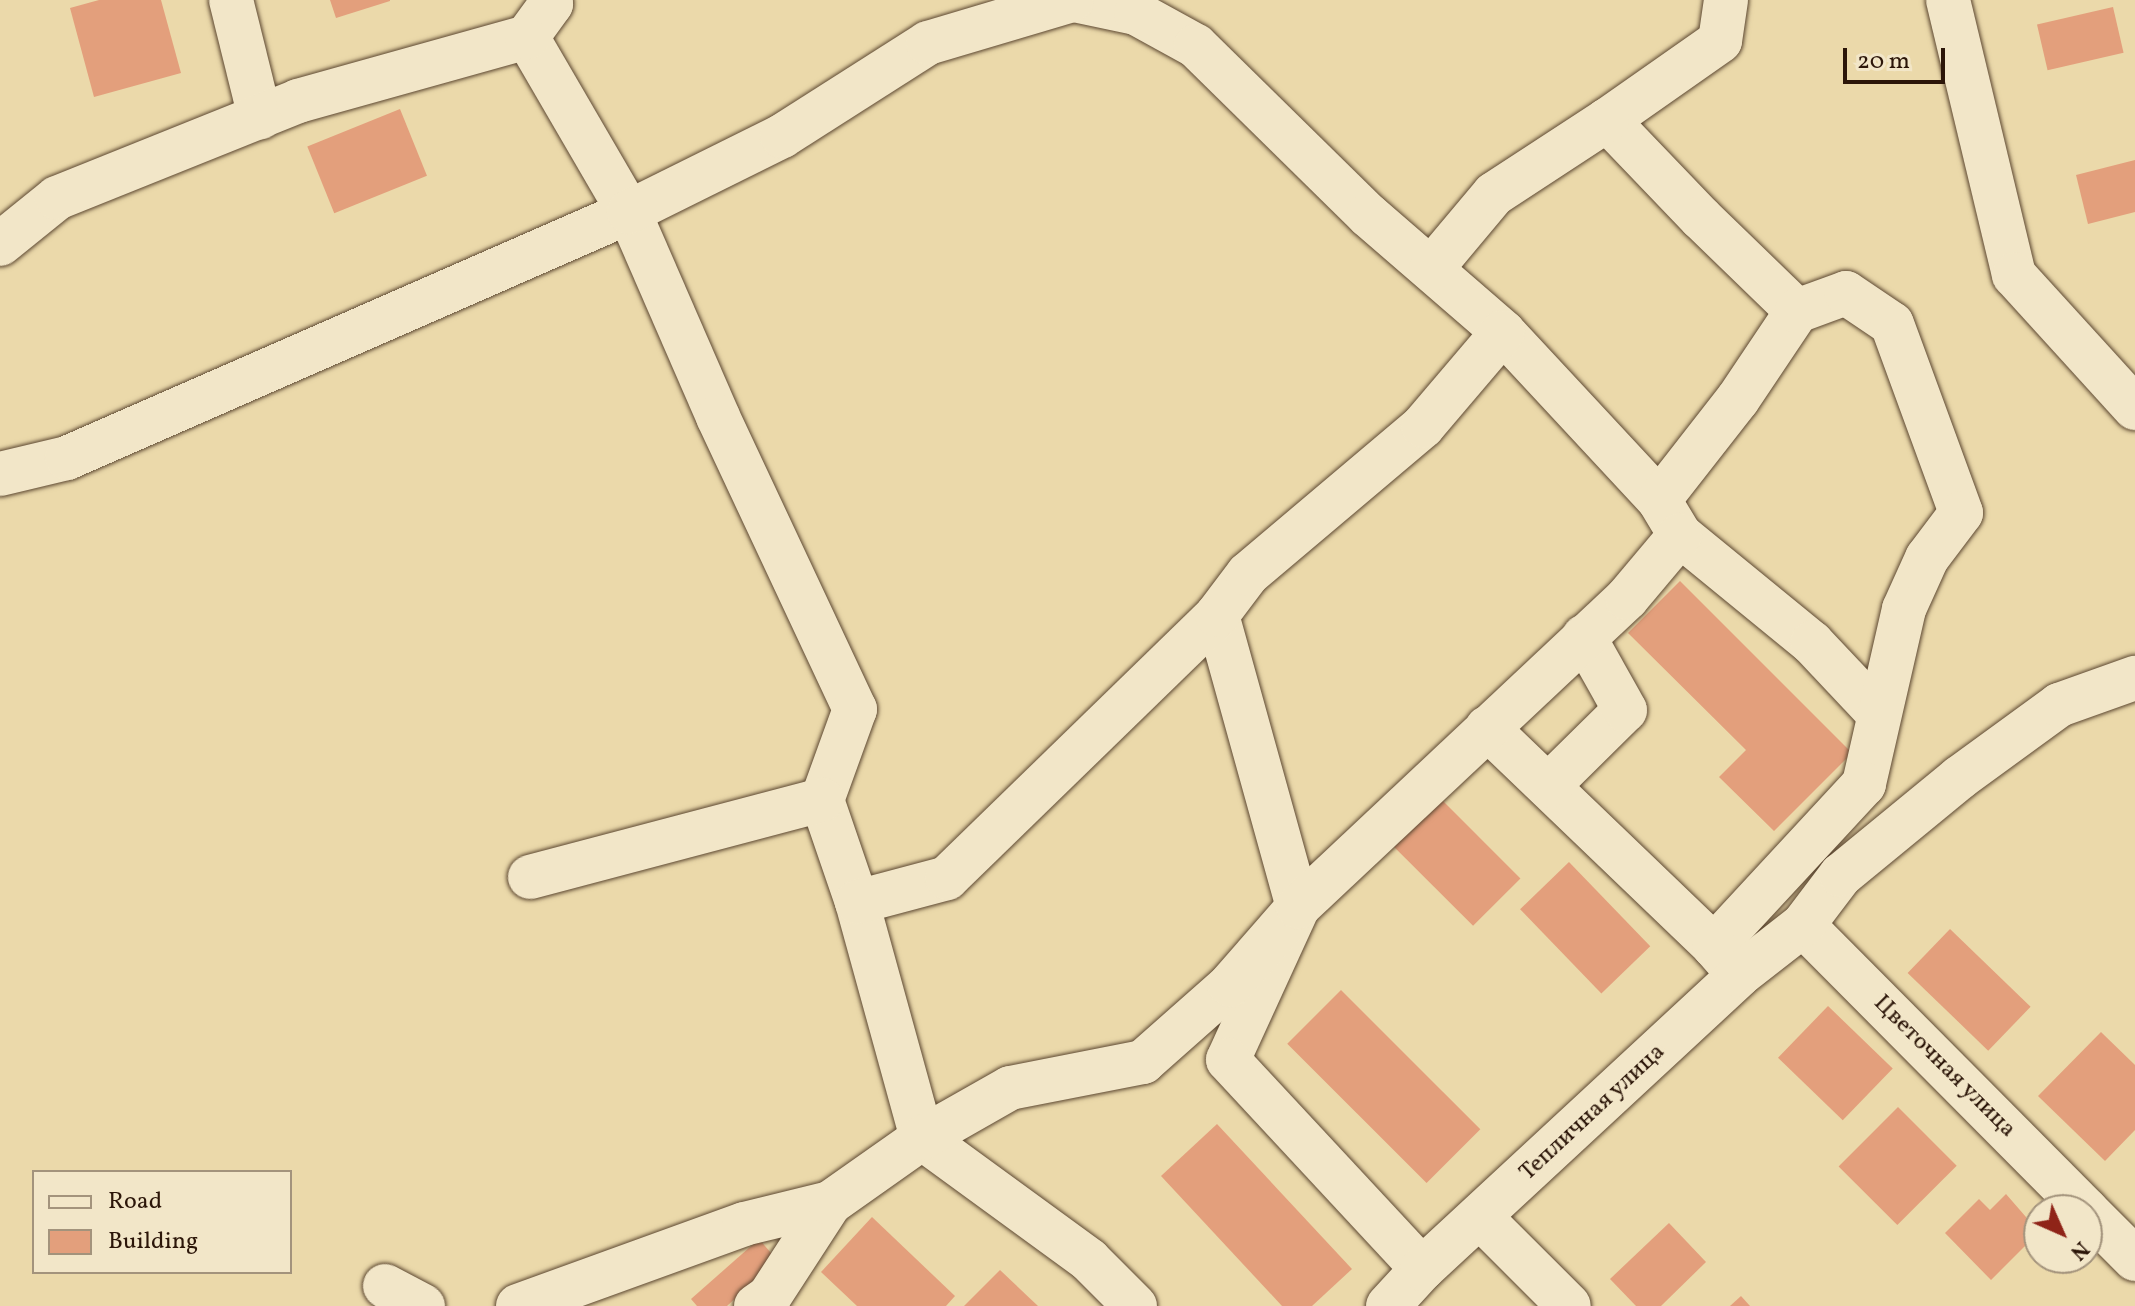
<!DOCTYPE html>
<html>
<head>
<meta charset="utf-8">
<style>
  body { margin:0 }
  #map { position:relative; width:2135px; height:1306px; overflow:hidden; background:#ebd9aa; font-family:Vollkorn,serif }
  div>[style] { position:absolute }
  .building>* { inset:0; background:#e39f7c; transform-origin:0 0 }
  .roads { filter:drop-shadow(0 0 2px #5c4731) drop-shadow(0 0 2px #5c4731) }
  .minor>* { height:44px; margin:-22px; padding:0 22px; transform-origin:22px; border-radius:22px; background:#f2e6c8 }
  span { translate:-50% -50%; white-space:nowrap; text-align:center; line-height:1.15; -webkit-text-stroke:7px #f2e6c8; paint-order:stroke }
  .street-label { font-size:24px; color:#2c1609 }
  .legend { position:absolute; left:32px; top:1170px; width:260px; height:104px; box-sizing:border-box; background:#f2e6c8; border:2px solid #a3937c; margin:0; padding:10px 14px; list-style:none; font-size:24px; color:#2c1609 }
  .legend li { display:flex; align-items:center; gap:16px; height:40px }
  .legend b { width:40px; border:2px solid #a3937c }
  .north { position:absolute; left:2023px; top:1194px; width:80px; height:80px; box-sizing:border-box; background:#f2e6c8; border:2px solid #a3937c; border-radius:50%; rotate:135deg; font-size:22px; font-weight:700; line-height:32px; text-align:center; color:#2c1609 }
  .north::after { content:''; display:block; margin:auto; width:28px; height:36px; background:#8f2418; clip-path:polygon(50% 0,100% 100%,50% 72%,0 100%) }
  .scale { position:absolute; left:1843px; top:48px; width:102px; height:36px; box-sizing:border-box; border:4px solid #2c1609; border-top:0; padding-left:10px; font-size:24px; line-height:28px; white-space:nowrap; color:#2c1609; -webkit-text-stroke:6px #f2e6c8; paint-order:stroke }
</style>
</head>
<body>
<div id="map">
  <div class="building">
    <div style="clip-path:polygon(99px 0,161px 0,181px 73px,94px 97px,70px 8px)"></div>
    <div style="clip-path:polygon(330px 0,390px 0,390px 1px,336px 18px)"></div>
    <div style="left:2113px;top:7px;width:47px;height:78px;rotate:77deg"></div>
    <div style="left:400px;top:109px;width:72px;height:100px;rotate:68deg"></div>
    <div style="clip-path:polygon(2135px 160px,2135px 212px,2088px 224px,2076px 175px)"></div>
    <div style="clip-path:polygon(1680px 581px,1852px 753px,1774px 831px,1719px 777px,1746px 750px,1628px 633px)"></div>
    <div style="left:1437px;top:795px;width:118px;height:67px;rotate:45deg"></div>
    <div style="left:1569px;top:862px;width:117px;height:68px;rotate:46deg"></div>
    <div style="left:1950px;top:929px;width:112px;height:61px;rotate:44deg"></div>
    <div style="left:1341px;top:990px;width:197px;height:76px;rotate:45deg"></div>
    <div style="left:1828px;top:1006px;width:90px;height:72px;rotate:44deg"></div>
    <div style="clip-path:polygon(2101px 1032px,2135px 1065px,2135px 1130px,2105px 1161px,2038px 1096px)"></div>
    <div style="left:1898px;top:1107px;width:83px;height:84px;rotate:45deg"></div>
    <div style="clip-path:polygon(1217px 1124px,1352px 1269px,1312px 1306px,1282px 1306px,1161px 1176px)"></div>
    <div style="clip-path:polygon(2006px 1194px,2039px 1232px,1991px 1280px,1945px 1233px,1979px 1199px,1990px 1210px)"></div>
    <div style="clip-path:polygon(872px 1217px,955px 1296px,946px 1306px,857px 1306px,821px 1272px)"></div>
    <div style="clip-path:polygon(1669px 1223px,1706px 1262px,1661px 1306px,1636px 1306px,1610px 1279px)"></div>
    <div style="clip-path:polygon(759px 1239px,777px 1260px,727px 1306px,697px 1306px,691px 1299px)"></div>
    <div style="clip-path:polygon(1000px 1270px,1038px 1306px,964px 1306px)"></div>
    <div style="clip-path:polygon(1741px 1296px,1750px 1306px,1730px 1306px)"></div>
  </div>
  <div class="roads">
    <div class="minor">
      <div style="left:231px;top:0;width:121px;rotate:76.1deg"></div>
      <div style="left:1074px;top:0;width:63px;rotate:11.8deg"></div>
      <div style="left:1136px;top:13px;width:68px;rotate:28.8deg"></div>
      <div style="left:1196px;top:46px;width:241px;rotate:44.5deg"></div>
      <div style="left:1368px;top:215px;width:179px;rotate:40.9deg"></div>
      <div style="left:1503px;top:332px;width:229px;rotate:47.1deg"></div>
      <div style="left:1659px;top:500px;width:41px;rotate:59deg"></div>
      <div style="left:1680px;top:535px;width:171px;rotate:39.3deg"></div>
      <div style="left:1812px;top:643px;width:96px;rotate:46.7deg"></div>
      <div style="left:1726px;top:0;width:41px;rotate:98.3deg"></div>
      <div style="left:1720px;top:41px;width:138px;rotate:145deg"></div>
      <div style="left:1607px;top:120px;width:136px;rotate:46.2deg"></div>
      <div style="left:1701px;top:218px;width:134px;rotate:44.1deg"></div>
      <div style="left:1948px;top:0;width:283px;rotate:76.5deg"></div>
      <div style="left:2014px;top:275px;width:180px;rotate:47.7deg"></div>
      <div style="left:527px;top:37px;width:203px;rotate:59.8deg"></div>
      <div style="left:629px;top:212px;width:223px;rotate:66.5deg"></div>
      <div style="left:718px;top:417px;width:323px;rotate:64.9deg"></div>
      <div style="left:855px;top:709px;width:97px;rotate:109.9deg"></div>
      <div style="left:822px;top:800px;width:108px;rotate:71.1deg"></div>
      <div style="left:857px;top:902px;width:245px;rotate:74.6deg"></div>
      <div style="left:922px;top:1138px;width:207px;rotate:36.1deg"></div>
      <div style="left:1089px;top:1260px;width:65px;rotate:45deg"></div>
      <div style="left:0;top:244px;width:73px;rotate:-38.9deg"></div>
      <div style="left:57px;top:198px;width:260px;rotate:-21.9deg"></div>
      <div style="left:298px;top:101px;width:238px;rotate:-15.6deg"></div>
      <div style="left:527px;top:37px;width:41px;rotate:-54deg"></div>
      <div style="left:551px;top:4px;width:4px;rotate:-104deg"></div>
      <div style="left:1431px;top:269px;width:98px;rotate:-50deg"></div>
      <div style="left:1494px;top:194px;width:135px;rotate:-33.2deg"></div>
      <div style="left:0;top:474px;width:69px;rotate:-13.4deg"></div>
      <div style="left:67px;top:458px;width:613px;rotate:-23.64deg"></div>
      <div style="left:629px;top:212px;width:171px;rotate:-26.4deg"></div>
      <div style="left:782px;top:136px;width:173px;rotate:-32.5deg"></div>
      <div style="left:928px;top:43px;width:150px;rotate:-16.6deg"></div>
      <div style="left:1659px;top:500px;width:128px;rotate:-52deg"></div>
      <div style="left:1738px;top:399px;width:106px;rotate:-56.2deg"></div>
      <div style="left:1797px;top:311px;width:52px;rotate:-20.2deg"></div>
      <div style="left:1846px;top:293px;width:55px;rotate:34deg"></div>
      <div style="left:1892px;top:324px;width:201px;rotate:69.9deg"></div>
      <div style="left:1961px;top:513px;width:56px;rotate:127.1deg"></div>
      <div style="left:1927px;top:558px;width:56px;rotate:114.3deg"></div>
      <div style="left:1904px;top:609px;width:180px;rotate:102.9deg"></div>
      <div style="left:1864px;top:784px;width:221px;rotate:132.8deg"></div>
      <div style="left:1217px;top:615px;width:303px;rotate:74.5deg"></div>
      <div style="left:1298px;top:907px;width:168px;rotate:114.6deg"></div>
      <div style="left:1228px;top:1060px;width:285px;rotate:47.1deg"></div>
      <div style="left:1487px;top:728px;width:315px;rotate:43.8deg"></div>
      <div style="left:1714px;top:946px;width:30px;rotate:49deg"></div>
      <div style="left:1548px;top:786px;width:108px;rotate:-44.6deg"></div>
      <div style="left:1625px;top:710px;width:84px;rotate:-119.3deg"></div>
      <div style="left:530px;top:877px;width:302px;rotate:-14.8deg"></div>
      <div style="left:857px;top:902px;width:93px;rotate:-14.9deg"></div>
      <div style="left:947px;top:878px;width:377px;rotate:-44.2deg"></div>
      <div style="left:1217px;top:615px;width:51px;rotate:-52.9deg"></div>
      <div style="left:1248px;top:574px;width:229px;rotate:-40.2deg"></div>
      <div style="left:1423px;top:426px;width:123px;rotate:-49.6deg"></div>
      <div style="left:1803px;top:925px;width:402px;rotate:45.2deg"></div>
      <div style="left:2087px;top:1211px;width:68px;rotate:45deg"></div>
      <div style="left:1481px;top:1218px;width:124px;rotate:45deg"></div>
      <div style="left:385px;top:1286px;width:43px;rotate:27.8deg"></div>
      <div style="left:518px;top:1306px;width:240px;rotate:-19.9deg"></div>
      <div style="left:744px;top:1224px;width:89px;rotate:-13.7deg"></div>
      <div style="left:756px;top:1306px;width:16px;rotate:-35deg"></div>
      <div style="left:769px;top:1297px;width:112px;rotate:-57deg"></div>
      <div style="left:830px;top:1203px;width:113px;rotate:-35.2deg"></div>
      <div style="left:922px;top:1138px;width:101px;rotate:-29.6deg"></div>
      <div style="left:1010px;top:1088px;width:136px;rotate:-11.1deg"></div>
      <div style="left:1143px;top:1062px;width:116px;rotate:-41.5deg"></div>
      <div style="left:1230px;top:985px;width:103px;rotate:-48.9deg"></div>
      <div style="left:1298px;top:907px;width:451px;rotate:-43.2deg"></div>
      <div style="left:1627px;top:598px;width:82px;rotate:-49.9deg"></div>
      <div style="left:1388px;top:1306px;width:50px;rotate:-47.4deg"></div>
      <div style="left:1422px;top:1269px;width:432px;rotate:-42.8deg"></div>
      <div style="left:1739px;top:975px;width:81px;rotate:-38deg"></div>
      <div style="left:1803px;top:925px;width:63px;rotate:-52.8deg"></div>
      <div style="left:1841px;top:875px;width:153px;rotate:-39.4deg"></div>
      <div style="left:1959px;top:778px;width:124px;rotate:-36.1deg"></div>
      <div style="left:2059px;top:705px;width:81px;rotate:-19.6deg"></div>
    </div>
  </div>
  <div class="street-label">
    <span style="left:1944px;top:1067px;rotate:45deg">Цветочная улица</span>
    <span style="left:1593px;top:1113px;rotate:-43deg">Тепличная улица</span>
  </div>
  <ul class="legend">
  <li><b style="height:10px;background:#f2e6c8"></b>Road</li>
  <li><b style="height:22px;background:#e39f7c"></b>Building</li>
  </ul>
  <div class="north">N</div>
  <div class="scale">20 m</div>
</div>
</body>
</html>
